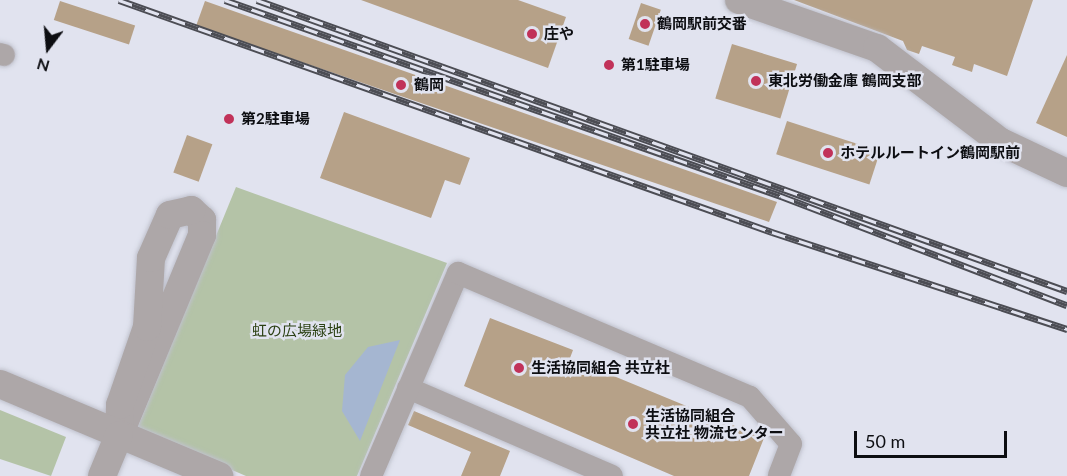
<!DOCTYPE html>
<html>
<head>
<meta charset="utf-8">
<style>
  body { margin:0 }
  #map { position:relative; width:1067px; height:476px; overflow:hidden; background:#e1e3ef; font-family:Lato,"Noto Sans JP",sans-serif }
  div>[style] { position:absolute }
  .green>* { inset:0; background:#b4c3a7 }
  .water>* { inset:0; background:#a5b6d1 }
  .building>* { inset:0; background:#b6a188; transform-origin:0 0 }
  .roads { filter:drop-shadow(0 0 2px #bfc1cc) drop-shadow(0 0 2px #bfc1cc) }
  .minor>* { height:22px; margin:-11px; padding:0 11px; transform-origin:11px; border-radius:11px; background:#ada7a8 }
  .tertiary>* { height:28px; margin:-14px; padding:0 14px; transform-origin:14px; border-radius:14px; background:#ada7a8 }
  .rail>* { height:7px; margin-top:-3.5px; transform-origin:0; background:repeating-linear-gradient(90deg,#e1e3ef 0 14px,#4c4d54 0 28px); box-sizing:border-box; border-block:2px solid #4c4d54 }
  .dots>* { width:16px; height:16px; translate:-50% -50%; box-sizing:border-box; border:3px solid #e1e3ef; border-radius:50% }
  span { translate:-50% -50%; white-space:nowrap; text-align:center; line-height:1.15; -webkit-text-stroke:5px #e1e3ef; paint-order:stroke }
  .poi-label { font-size:15px; color:#0d0e12; font-weight:700 }
  .left { translate:0 -50%; text-align:left }
  .park-label { font-size:15px; color:#2b4013 }
  .north { position:absolute; left:18px; top:18px; width:60px; height:60px; -webkit-text-stroke:4px #e1e3ef; paint-order:stroke; rotate:196deg; font-size:16px; font-weight:700; line-height:24px; text-align:center; color:#0d0e12 }
  .north::after { content:''; display:block; margin:auto; width:21px; height:27px; background:#0d0e12; clip-path:polygon(50% 0,100% 100%,50% 72%,0 100%) }
  .scale { position:absolute; left:854px; top:431px; width:153px; height:27px; box-sizing:border-box; border:3px solid #0d0e12; border-top:0; padding-left:8px; font-size:18px; line-height:21px; white-space:nowrap; color:#0d0e12; -webkit-text-stroke:4px #e1e3ef; paint-order:stroke }
</style>
</head>
<body>
<div id="map">
  <div class="green">
    <div style="clip-path:polygon(236px 187px,447px 263px,357px 476px,246px 476px,137px 429px)"></div>
    <div style="clip-path:polygon(0 410px,66px 437px,51px 476px,0 459px)"></div>
  </div>
  <div class="water">
    <div style="clip-path:polygon(400px 340px,360px 441px,342px 411px,345px 375px,368px 347px)"></div>
  </div>
  <div class="building">
    <div style="clip-path:polygon(361px 0,518px 0,566px 17px,548px 68px)"></div>
    <div style="clip-path:polygon(794px 0,1033px 0,1007px 76px,974px 64px,972px 72px,952px 65px,955px 57px,922px 46px,919px 54px,907px 50px,903px 41px)"></div>
    <div style="left:60px;top:1px;width:79px;height:20px;rotate:18deg"></div>
    <div style="clip-path:polygon(205px 1px,777px 202px,769px 222px,196px 26px)"></div>
    <div style="left:641px;top:3px;width:21px;height:38px;rotate:19deg"></div>
    <div style="left:732px;top:44px;width:68px;height:57px;rotate:17deg"></div>
    <div style="clip-path:polygon(1067px 55px,1067px 137px,1036px 123px)"></div>
    <div style="clip-path:polygon(344px 112px,470px 158px,460px 185px,445px 180px,431px 218px,320px 178px)"></div>
    <div style="left:787px;top:121px;width:98px;height:35px;rotate:18deg"></div>
    <div style="left:187px;top:135px;width:27px;height:40px;rotate:20deg"></div>
    <div style="clip-path:polygon(490px 318px,573px 350px,570px 358px,764px 438px,749px 476px,674px 476px,464px 386px)"></div>
    <div style="clip-path:polygon(414px 411px,510px 451px,500px 476px,461px 476px,471px 452px,408px 425px)"></div>
  </div>
  <div class="roads">
    <div class="minor">
      <div style="left:0;top:54px;width:4px;rotate:14deg"></div>
      <div style="left:408px;top:388px;width:222px;rotate:23.3deg"></div>
      <div style="left:371px;top:476px;width:221px;rotate:-66.8deg"></div>
      <div style="left:458px;top:273px;width:317px;rotate:23deg"></div>
      <div style="left:750px;top:397px;width:62px;rotate:48.9deg"></div>
      <div style="left:791px;top:444px;width:34px;rotate:111deg"></div>
    </div>
    <div class="tertiary">
      <div style="left:739px;top:0;width:146px;rotate:19.2deg"></div>
      <div style="left:877px;top:48px;width:156px;rotate:37.2deg"></div>
      <div style="left:1001px;top:142px;width:73px;rotate:25.2deg"></div>
      <div style="left:191px;top:210px;width:15px;rotate:42deg"></div>
      <div style="left:202px;top:220px;width:15px;rotate:90deg"></div>
      <div style="left:202px;top:235px;width:217px;rotate:112.5deg"></div>
      <div style="left:119px;top:435px;width:30px;rotate:-88deg"></div>
      <div style="left:120px;top:405px;width:83px;rotate:-70.9deg"></div>
      <div style="left:147px;top:327px;width:69px;rotate:-86.7deg"></div>
      <div style="left:151px;top:258px;width:47px;rotate:-66.2deg"></div>
      <div style="left:170px;top:215px;width:22px;rotate:-13deg"></div>
      <div style="left:0;top:384px;width:238px;rotate:22.8deg"></div>
      <div style="left:102px;top:476px;width:44px;rotate:-67.5deg"></div>
    </div>
  </div>
  <div class="rail">
    <div style="left:119px;top:0;width:693px;rotate:19.56deg"></div>
    <div style="left:772px;top:232px;width:311px;rotate:18.2deg"></div>
    <div style="left:225px;top:0;width:590px;rotate:19.42deg"></div>
    <div style="left:781px;top:196px;width:306px;rotate:20.9deg"></div>
    <div style="left:257px;top:0;width:861px;rotate:19.76deg"></div>
  </div>
  <div class="dots">
    <div style="left:645px;top:24px;background:#c13259"></div>
    <div style="left:532px;top:34px;background:#c13259"></div>
    <div style="left:609px;top:65px;background:#c13259"></div>
    <div style="left:756px;top:81px;background:#c13259"></div>
    <div style="left:401px;top:85px;background:#c13259"></div>
    <div style="left:229px;top:119px;background:#c13259"></div>
    <div style="left:828px;top:153px;background:#c13259"></div>
    <div style="left:519px;top:368px;background:#c13259"></div>
    <div style="left:633px;top:424px;background:#c13259"></div>
  </div>
  <div class="poi-label">
    <span class="left" style="left:657px;top:24px">鶴岡駅前交番</span>
    <span class="left" style="left:544px;top:34px">庄や</span>
    <span class="left" style="left:621px;top:65px">第1駐車場</span>
    <span class="left" style="left:768px;top:81px">東北労働金庫 鶴岡支部</span>
    <span class="left" style="left:414px;top:85px">鶴岡</span>
    <span class="left" style="left:241px;top:119px">第2駐車場</span>
    <span class="left" style="left:840px;top:153px">ホテルルートイン鶴岡駅前</span>
    <span class="left" style="left:531px;top:368px">生活協同組合 共立社</span>
    <span class="left" style="left:645px;top:424px">生活協同組合<br>共立社 物流センター</span>
  </div>
  <div class="park-label">
    <span style="left:297px;top:331px">虹の広場緑地</span>
  </div>
  <div class="north">N</div>
  <div class="scale">50 m</div>
</div>
</body>
</html>
